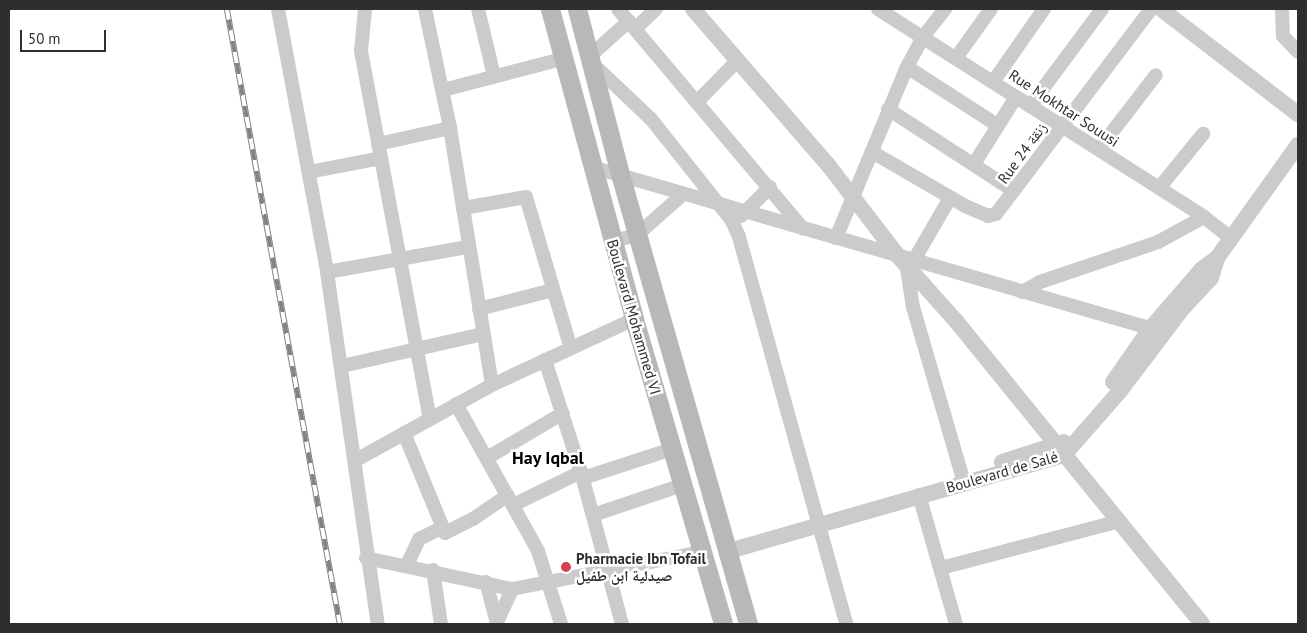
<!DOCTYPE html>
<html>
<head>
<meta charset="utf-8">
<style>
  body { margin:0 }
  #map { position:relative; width:1307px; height:633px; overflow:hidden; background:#fff; font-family:"PT Sans","Noto Naskh Arabic",sans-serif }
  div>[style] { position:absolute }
  .minor>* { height:14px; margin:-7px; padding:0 7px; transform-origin:7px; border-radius:7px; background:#cbcbcb }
  .tertiary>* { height:16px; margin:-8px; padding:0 8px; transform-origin:8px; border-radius:8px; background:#cbcbcb }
  .secondary>* { height:19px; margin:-9.5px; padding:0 9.5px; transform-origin:9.5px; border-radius:9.5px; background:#b8b8b8 }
  .rail>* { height:5.5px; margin-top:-2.75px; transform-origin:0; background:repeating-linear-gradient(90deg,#fff 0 11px,#838383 0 22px); box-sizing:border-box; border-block:1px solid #838383 }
  .dots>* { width:14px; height:14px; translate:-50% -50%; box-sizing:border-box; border:2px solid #fff; border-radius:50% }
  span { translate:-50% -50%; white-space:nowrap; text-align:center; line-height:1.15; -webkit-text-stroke:5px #fff; paint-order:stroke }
  .street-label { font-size:15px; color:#2e2e2e }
  .poi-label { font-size:15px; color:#2e2e2e; font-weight:700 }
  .left { translate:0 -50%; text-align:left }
  .quarter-label { font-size:18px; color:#000; font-weight:700 }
  .frame { position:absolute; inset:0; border:10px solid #2e2e2e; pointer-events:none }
  .scale { position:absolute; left:20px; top:30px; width:86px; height:22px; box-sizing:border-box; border:2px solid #2e2e2e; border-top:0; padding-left:6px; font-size:15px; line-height:18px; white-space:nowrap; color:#2e2e2e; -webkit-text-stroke:4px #fff; paint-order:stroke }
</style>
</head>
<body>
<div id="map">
  <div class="minor">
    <div style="left:278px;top:9px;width:268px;rotate:79.4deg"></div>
    <div style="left:327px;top:272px;width:356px;rotate:81.8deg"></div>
    <div style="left:365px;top:9px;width:42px;rotate:95.4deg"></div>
    <div style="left:361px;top:51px;width:374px;rotate:79.4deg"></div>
    <div style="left:425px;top:9px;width:122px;rotate:78.1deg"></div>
    <div style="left:450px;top:128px;width:260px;rotate:80.7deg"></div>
    <div style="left:478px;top:9px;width:69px;rotate:76.6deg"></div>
    <div style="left:618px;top:9px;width:287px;rotate:49.9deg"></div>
    <div style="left:878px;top:9px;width:387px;rotate:32.5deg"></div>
    <div style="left:1204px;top:217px;width:34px;rotate:38deg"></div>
    <div style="left:1282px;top:9px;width:27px;rotate:88deg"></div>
    <div style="left:1283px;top:36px;width:22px;rotate:47deg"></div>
    <div style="left:635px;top:29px;width:29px;rotate:-44deg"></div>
    <div style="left:591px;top:55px;width:51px;rotate:-41.8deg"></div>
    <div style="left:956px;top:58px;width:60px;rotate:-54.5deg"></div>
    <div style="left:594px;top:65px;width:79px;rotate:43.5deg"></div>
    <div style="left:651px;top:119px;width:130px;rotate:51.5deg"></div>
    <div style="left:732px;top:221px;width:17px;rotate:66deg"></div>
    <div style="left:739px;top:237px;width:402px;rotate:74.5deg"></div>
    <div style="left:907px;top:67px;width:107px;rotate:32.8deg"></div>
    <div style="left:993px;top:82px;width:89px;rotate:-55.1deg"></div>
    <div style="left:443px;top:90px;width:123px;rotate:-14.6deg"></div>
    <div style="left:697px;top:102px;width:57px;rotate:-45.7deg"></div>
    <div style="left:1030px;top:106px;width:121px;rotate:-53.4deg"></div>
    <div style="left:888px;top:109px;width:150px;rotate:33.1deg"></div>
    <div style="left:378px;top:144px;width:74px;rotate:-12.5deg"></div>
    <div style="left:1099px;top:149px;width:93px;rotate:-52.4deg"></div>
    <div style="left:872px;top:152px;width:108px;rotate:30.1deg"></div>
    <div style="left:965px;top:206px;width:25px;rotate:23deg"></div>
    <div style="left:988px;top:216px;width:8px;rotate:-14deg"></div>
    <div style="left:996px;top:214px;width:257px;rotate:-52.9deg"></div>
    <div style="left:974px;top:164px;width:79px;rotate:-57.9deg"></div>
    <div style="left:592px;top:167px;width:591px;rotate:16.11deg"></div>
    <div style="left:309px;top:172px;width:73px;rotate:-11deg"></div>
    <div style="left:1159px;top:188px;width:70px;rotate:-50.8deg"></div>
    <div style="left:463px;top:208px;width:64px;rotate:-9.9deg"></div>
    <div style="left:526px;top:197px;width:155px;rotate:73.5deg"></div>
    <div style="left:741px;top:216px;width:41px;rotate:-45deg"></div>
    <div style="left:836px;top:238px;width:185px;rotate:-67.5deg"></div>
    <div style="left:907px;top:67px;width:34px;rotate:-62deg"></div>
    <div style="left:923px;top:37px;width:36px;rotate:-52deg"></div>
    <div style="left:612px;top:242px;width:27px;rotate:-17deg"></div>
    <div style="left:638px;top:234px;width:60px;rotate:-41.6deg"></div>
    <div style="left:914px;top:260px;width:72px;rotate:-59.9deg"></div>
    <div style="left:906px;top:262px;width:46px;rotate:81.2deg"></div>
    <div style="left:913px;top:307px;width:183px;rotate:73.8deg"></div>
    <div style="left:327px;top:272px;width:143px;rotate:-10.1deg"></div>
    <div style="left:1022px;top:292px;width:21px;rotate:-29deg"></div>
    <div style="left:1040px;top:282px;width:125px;rotate:-18.7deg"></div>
    <div style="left:1158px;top:242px;width:52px;rotate:-28.5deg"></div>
    <div style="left:479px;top:309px;width:76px;rotate:-14.4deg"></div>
    <div style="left:545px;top:360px;width:118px;rotate:72.2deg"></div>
    <div style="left:581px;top:472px;width:157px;rotate:74.9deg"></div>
    <div style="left:342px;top:366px;width:145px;rotate:-12.8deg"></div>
    <div style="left:456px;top:404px;width:168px;rotate:60.8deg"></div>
    <div style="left:538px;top:551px;width:77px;rotate:72.5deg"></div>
    <div style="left:404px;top:433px;width:108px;rotate:67.7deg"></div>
    <div style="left:445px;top:533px;width:31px;rotate:-27deg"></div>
    <div style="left:473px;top:519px;width:42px;rotate:-34.4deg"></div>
    <div style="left:487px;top:458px;width:88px;rotate:-30.6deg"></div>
    <div style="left:356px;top:460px;width:155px;rotate:-28.9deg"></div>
    <div style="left:492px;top:385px;width:157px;rotate:-24.9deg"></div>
    <div style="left:583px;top:478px;width:94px;rotate:-18deg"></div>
    <div style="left:919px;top:495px;width:134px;rotate:74deg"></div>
    <div style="left:513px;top:505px;width:76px;rotate:-25.9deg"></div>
    <div style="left:593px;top:515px;width:94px;rotate:-18.6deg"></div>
    <div style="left:366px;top:558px;width:149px;rotate:12deg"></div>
    <div style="left:512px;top:589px;width:194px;rotate:-11deg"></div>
    <div style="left:407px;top:565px;width:29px;rotate:-65deg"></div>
    <div style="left:419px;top:539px;width:25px;rotate:-26deg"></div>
    <div style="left:941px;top:568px;width:185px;rotate:-14.7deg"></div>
    <div style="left:433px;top:570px;width:55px;rotate:81.6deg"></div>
    <div style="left:486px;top:582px;width:38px;rotate:75deg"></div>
    <div style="left:496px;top:624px;width:38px;rotate:-65deg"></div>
  </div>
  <div class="tertiary">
    <div style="left:693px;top:9px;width:208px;rotate:49.1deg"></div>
    <div style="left:829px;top:166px;width:113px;rotate:52.5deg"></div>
    <div style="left:898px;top:256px;width:87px;rotate:48.3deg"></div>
    <div style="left:956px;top:321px;width:390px;rotate:50.9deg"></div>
    <div style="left:1161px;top:9px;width:173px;rotate:37.5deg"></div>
    <div style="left:1113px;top:382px;width:65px;rotate:-55.1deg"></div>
    <div style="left:1150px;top:329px;width:79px;rotate:-49.1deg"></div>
    <div style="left:1202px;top:269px;width:19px;rotate:-36deg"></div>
    <div style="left:1002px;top:462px;width:65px;rotate:-17.9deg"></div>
    <div style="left:729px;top:551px;width:348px;rotate:-16deg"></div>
    <div style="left:1064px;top:455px;width:85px;rotate:-48.8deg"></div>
    <div style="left:1120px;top:391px;width:103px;rotate:-52.9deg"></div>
    <div style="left:1182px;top:309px;width:42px;rotate:-46.9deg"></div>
    <div style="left:1211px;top:278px;width:21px;rotate:-73deg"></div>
    <div style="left:1217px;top:258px;width:139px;rotate:-54.4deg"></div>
  </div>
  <div class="secondary">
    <div style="left:550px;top:9px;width:321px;rotate:74.8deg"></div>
    <div style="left:634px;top:319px;width:318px;rotate:73.7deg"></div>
    <div style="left:577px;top:9px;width:171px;rotate:75.4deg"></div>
    <div style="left:620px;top:174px;width:468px;rotate:74.1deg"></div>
  </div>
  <div class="rail">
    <div style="left:227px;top:9px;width:625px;rotate:79.59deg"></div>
  </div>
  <div class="dots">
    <div style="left:566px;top:567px;background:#d3414e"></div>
  </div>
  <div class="street-label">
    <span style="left:1064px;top:108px;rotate:33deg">Rue Mokhtar Souusi</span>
    <span style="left:1022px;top:153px;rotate:-54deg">Rue 24 زنقة</span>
    <span style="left:634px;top:317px;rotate:74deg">Boulevard Mohammed VI</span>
    <span style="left:1002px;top:472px;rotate:-16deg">Boulevard de Salé</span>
  </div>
  <div class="poi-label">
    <span class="left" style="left:576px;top:567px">Pharmacie Ibn Tofail<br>صيدلية ابن طفيل</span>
  </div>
  <div class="quarter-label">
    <span style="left:548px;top:458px">Hay Iqbal</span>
  </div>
  <div class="frame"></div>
  <div class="scale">50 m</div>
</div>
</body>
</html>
